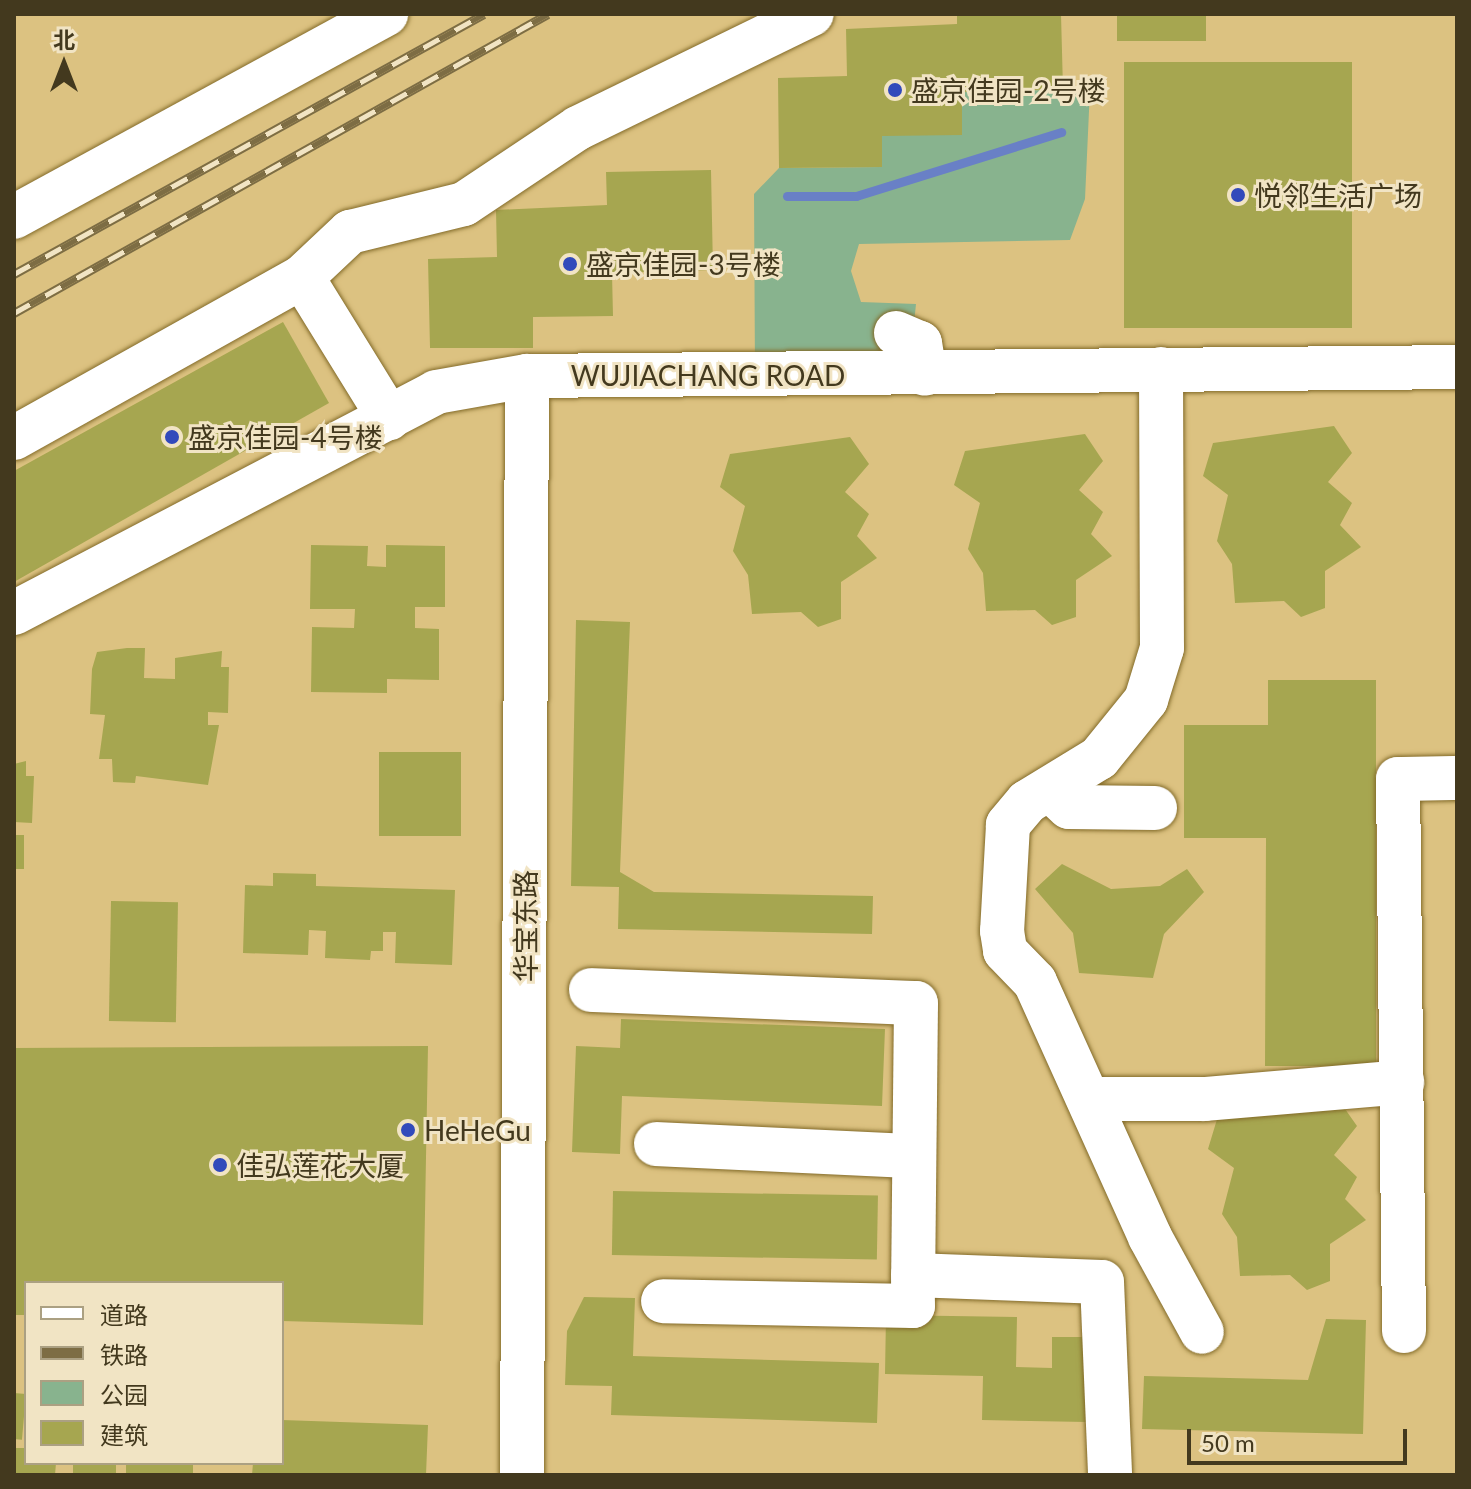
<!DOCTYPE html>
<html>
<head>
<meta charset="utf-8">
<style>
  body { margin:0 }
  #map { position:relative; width:1471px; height:1489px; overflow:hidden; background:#dcc281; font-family:Lato,"Noto Sans SC",sans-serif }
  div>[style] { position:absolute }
  .green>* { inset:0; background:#88b38e }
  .stream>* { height:9px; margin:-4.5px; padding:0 4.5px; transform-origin:4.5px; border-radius:4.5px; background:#6980c6 }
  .building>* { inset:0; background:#a6a650; transform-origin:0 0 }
  .roads { filter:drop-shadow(0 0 2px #836b29) drop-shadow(0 0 2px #836b29) }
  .minor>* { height:44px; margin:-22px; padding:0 22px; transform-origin:22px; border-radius:22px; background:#fff }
  .rail>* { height:9px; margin-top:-4.5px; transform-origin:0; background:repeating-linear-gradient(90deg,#f1e4c4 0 18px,#7d6d44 0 36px); box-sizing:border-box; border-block:2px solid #7d6d44 }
  .dots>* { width:22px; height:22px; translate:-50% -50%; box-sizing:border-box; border:4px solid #f1e4c4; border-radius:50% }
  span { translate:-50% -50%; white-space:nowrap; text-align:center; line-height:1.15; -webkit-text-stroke:6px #f1e4c4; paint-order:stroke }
  .poi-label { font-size:28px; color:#43391e }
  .left { translate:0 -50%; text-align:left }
  .street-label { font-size:28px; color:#43391e }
  .frame { position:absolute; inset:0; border:16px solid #43391e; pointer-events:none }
  .legend { position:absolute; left:24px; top:1281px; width:260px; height:184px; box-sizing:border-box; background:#f1e4c4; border:2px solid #aba082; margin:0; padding:10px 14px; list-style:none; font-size:24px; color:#43391e }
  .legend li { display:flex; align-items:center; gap:16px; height:40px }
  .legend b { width:40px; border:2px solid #aba082 }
  .north { position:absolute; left:24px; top:24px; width:80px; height:80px; -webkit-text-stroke:6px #f1e4c4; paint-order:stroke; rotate:0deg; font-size:22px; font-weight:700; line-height:32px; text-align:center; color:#43391e }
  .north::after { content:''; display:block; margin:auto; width:28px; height:36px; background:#43391e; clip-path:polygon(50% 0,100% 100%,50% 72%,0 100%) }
  .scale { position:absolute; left:1187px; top:1429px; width:220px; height:36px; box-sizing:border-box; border:4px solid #43391e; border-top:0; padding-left:10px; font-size:24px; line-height:28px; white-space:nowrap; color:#43391e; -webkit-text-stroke:6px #f1e4c4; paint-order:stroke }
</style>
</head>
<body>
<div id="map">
  <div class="green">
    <div style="clip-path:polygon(1090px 89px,1085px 199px,1070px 240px,859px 244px,851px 271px,861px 302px,916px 304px,909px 372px,755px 374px,754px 194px,779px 168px,882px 167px,882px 136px,962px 92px)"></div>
  </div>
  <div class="stream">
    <div style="left:787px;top:196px;width:69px"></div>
    <div style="left:856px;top:196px;width:215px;rotate:-17.3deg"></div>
  </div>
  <div class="building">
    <div style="clip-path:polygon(957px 14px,1061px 14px,1063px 89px,962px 92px,962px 135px,882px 136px,882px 167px,779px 168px,778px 78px,847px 76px,846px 29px,957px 24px)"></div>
    <div style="left:1117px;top:14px;width:89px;height:27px"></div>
    <div style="left:1124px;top:62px;width:228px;height:266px"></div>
    <div style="clip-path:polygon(711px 170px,713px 270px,612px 273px,613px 316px,533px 317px,533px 348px,430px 348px,428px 259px,497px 257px,496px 210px,607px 205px,606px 172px)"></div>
    <div style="clip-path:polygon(283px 322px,329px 403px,14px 582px,14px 471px)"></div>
    <div style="clip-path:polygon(1334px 426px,1352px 453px,1328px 482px,1352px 503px,1340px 525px,1361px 547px,1325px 571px,1325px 608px,1301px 617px,1284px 601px,1235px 603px,1232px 564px,1217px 541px,1228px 495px,1203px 476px,1213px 443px)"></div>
    <div style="clip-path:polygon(1085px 434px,1103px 461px,1079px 490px,1103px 512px,1091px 534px,1112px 556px,1076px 580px,1076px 617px,1052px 625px,1035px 610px,986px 611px,983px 573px,968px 549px,980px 503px,954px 485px,965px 451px)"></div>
    <div style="clip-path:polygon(850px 437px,869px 464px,845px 492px,869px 514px,857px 536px,877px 558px,841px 582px,841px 619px,818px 627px,801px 612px,752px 614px,748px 575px,733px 551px,745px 506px,720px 487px,730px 454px)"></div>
    <div style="clip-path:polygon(311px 545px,368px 546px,367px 566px,386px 567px,386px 545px,445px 546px,445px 607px,415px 607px,415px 628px,439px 629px,439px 680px,387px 679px,387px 693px,311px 692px,312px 627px,354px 628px,355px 609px,310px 609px)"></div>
    <div style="clip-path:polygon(576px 620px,630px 622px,620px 872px,654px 892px,873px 896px,872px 934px,618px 929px,619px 887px,571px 886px)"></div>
    <div style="clip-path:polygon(127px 648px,145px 648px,144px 678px,175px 679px,175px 658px,222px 651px,221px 667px,229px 667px,228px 713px,208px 712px,208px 725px,219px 725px,208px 785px,136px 776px,135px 783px,113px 782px,112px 759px,99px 759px,105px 715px,90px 714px,92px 669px,97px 652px)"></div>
    <div style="clip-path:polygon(1268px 680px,1376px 680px,1376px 1066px,1265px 1066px,1266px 838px,1184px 838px,1184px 725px,1268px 725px)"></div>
    <div style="left:461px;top:752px;width:84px;height:82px;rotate:90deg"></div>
    <div style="clip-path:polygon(26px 761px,26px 776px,34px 776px,32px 823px,14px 822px,14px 764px)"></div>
    <div style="left:14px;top:835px;width:10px;height:34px"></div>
    <div style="clip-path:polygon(1062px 864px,1111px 889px,1160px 886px,1187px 869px,1204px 892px,1164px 934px,1153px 978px,1079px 973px,1073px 933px,1035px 889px)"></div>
    <div style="clip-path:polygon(273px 873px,316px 874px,316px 886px,455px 890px,452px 965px,395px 963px,396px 932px,383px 932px,383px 951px,371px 951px,370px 960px,325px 958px,326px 931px,309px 930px,308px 955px,243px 953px,245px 885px,273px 886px)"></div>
    <div style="left:111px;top:901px;width:67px;height:120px;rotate:1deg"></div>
    <div style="clip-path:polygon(621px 1019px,885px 1029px,882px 1106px,622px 1096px,620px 1154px,572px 1152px,576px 1046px,620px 1048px)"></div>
    <div style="clip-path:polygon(428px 1046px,423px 1325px,282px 1321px,282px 1283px,26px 1283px,26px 1315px,14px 1315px,14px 1048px)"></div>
    <div style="clip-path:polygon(1338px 1099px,1357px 1126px,1334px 1155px,1357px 1177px,1345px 1199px,1366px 1220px,1330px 1244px,1330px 1281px,1307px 1290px,1290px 1275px,1240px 1276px,1237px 1237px,1222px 1214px,1234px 1168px,1208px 1149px,1218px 1116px)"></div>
    <div style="left:613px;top:1191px;width:265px;height:64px;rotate:1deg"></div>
    <div style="clip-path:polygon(584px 1297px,635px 1298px,633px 1356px,879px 1363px,877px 1423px,611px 1415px,612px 1386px,565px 1385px,567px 1331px)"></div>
    <div style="clip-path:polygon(886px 1315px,1017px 1317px,1016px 1367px,1052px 1368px,1052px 1337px,1088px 1337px,1087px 1422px,982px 1420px,983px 1376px,885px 1374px)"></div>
    <div style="clip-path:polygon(1326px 1319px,1366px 1320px,1363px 1434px,1142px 1429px,1144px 1376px,1308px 1380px)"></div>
    <div style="left:14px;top:1393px;width:12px;height:46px;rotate:5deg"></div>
    <div style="clip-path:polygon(282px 1420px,428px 1425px,426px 1475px,252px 1475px,253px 1463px,282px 1463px)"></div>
    <div style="clip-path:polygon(14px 1448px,26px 1448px,26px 1463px,56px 1463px,55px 1475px,14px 1475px)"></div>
    <div style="left:73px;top:1463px;width:43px;height:12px"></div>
    <div style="left:126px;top:1463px;width:67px;height:12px"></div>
  </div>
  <div class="roads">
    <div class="minor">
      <div style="left:14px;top:217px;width:424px;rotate:-28.6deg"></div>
      <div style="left:302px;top:277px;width:166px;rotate:58.3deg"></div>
      <div style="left:896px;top:333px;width:26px;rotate:23deg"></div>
      <div style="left:920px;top:343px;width:31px;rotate:81deg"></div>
      <div style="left:1161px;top:369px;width:279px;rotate:89.8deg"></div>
      <div style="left:1162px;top:648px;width:54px;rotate:107.1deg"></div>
      <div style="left:1146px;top:700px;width:75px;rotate:129deg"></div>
      <div style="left:1099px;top:758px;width:84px;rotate:148.6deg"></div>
      <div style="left:1027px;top:802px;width:30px;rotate:130deg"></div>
      <div style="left:1008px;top:825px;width:106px;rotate:93.2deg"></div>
      <div style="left:1002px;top:931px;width:20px;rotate:81deg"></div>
      <div style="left:1005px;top:951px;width:43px;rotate:45.9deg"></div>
      <div style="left:1035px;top:982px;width:280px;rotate:65.7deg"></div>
      <div style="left:1150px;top:1237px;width:108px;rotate:61.3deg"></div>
      <div style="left:14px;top:438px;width:330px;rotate:-29.2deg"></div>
      <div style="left:302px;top:277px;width:66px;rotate:-43.2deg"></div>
      <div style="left:350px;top:232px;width:117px;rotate:-13.8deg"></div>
      <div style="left:464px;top:204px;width:137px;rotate:-33.7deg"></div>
      <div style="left:578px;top:128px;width:260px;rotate:-26deg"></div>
      <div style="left:14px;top:613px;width:476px;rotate:-27.6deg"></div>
      <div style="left:436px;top:392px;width:92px;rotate:-10deg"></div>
      <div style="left:527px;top:376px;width:930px;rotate:-0.55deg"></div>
      <div style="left:1049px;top:789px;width:27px;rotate:42deg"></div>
      <div style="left:1069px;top:807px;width:86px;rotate:0.7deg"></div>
      <div style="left:591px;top:990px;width:325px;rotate:2.3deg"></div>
      <div style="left:916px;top:1003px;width:303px;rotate:90.6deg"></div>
      <div style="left:913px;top:1306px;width:250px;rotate:-178.9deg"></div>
      <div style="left:1091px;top:1099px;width:114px"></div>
      <div style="left:1205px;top:1099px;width:198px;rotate:-4.9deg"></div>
      <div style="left:656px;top:1144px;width:258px;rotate:2.7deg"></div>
      <div style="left:913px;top:1275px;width:189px;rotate:2.1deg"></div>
      <div style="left:1102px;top:1282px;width:193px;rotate:87.6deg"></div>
      <div style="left:1404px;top:1331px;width:552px;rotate:-90.62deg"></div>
      <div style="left:1398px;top:779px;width:59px;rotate:-1deg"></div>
      <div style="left:522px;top:1475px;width:1099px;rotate:-89.74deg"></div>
    </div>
  </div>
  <div class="rail">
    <div style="left:14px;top:274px;width:537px;rotate:-28.95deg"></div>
    <div style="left:14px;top:313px;width:612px;rotate:-29.25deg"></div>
  </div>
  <div class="dots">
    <div style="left:895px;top:90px;background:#324abb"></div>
    <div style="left:1238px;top:195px;background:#324abb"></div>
    <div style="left:570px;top:264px;background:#324abb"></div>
    <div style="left:172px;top:437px;background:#324abb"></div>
    <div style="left:408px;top:1130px;background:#324abb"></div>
    <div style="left:220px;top:1165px;background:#324abb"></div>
  </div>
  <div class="poi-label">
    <span class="left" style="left:911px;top:90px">盛京佳园-2号楼</span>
    <span class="left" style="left:1254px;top:195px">悦邻生活广场</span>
    <span class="left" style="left:586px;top:264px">盛京佳园-3号楼</span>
    <span class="left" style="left:188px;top:437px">盛京佳园-4号楼</span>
    <span class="left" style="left:424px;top:1130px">HeHeGu</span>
    <span class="left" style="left:236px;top:1165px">佳弘莲花大厦</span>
  </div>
  <div class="street-label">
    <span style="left:708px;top:375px">WUJIACHANG ROAD</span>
    <span style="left:525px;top:926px;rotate:-90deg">华宝东路</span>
  </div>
  <div class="frame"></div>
  <ul class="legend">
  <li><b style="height:10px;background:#fff"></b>道路</li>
  <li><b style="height:10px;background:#7d6d44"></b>铁路</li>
  <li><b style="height:22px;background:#88b38e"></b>公园</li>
  <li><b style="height:22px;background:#a6a650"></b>建筑</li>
  </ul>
  <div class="north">北</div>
  <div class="scale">50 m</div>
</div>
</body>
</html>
